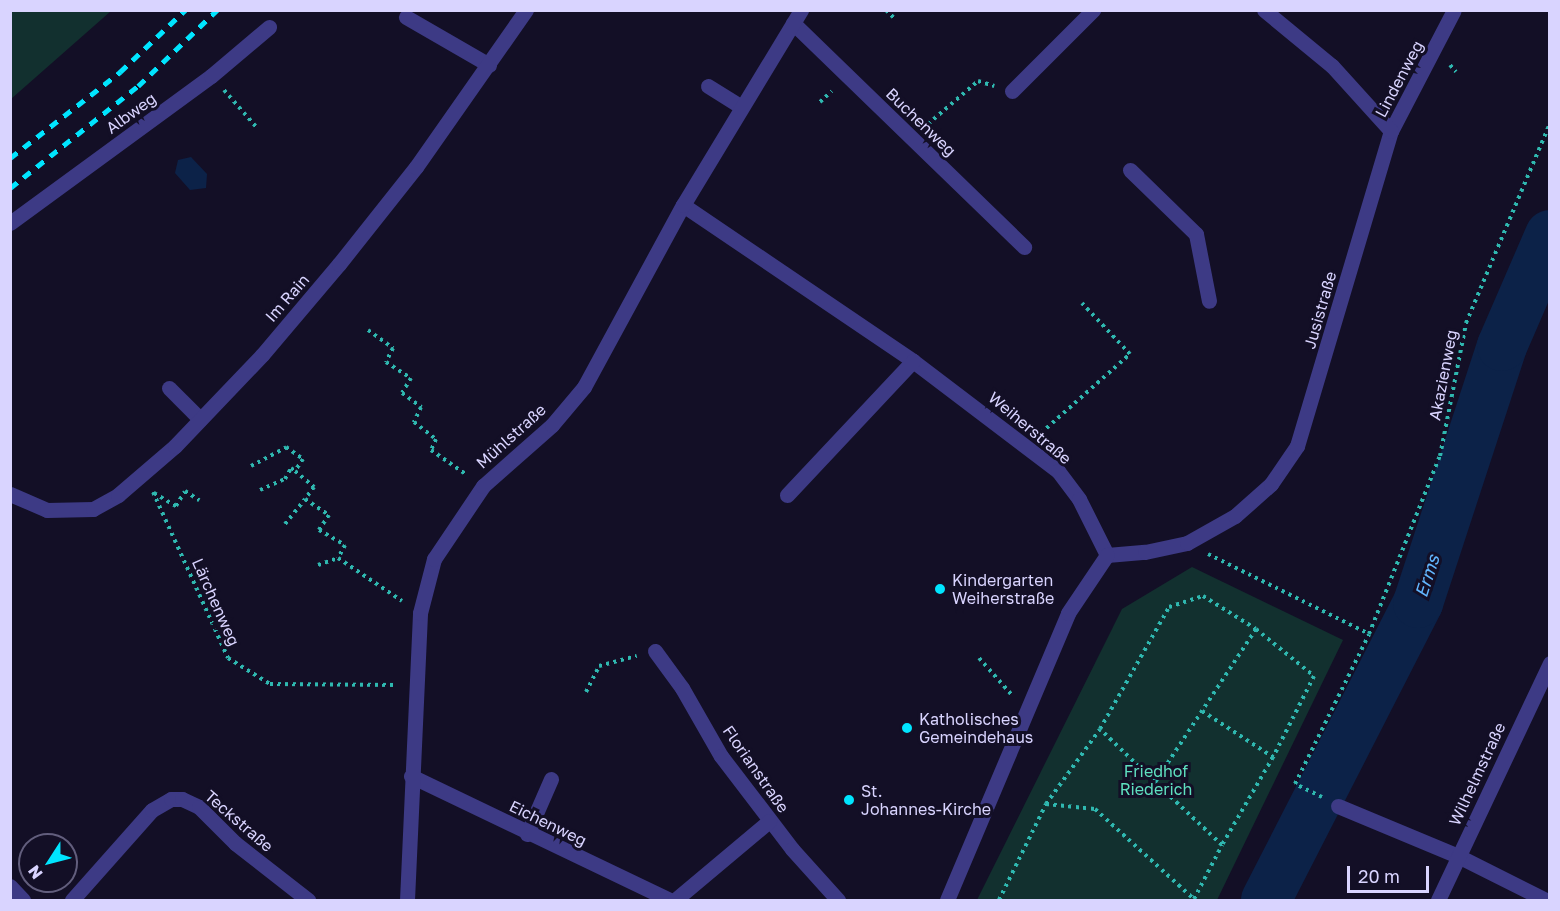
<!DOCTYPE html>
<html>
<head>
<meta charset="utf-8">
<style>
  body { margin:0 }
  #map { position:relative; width:1560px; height:911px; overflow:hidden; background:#130f26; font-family:"Golos Text",sans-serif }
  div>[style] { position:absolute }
  .green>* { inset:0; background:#12302f }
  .water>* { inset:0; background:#0c2248 }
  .river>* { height:50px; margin:-25px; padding:0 25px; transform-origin:25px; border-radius:25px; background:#0c2248 }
  .path>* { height:4px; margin-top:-2px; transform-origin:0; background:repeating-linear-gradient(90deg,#2fb8b0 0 3px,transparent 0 7.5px) }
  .lane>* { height:15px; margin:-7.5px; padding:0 7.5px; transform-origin:7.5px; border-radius:7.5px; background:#3d3a85 }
  .street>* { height:15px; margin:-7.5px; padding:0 7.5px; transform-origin:7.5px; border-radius:7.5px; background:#3d3a85 }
  .rail>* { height:4.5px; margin-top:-2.25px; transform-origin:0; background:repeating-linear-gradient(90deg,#00e5ff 0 9px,transparent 0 17px) }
  .dots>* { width:16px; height:16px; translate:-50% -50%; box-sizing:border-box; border:3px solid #130f26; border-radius:50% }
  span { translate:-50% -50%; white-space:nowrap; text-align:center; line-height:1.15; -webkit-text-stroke:6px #130f26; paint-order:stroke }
  .street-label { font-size:16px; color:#d9d4ff }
  .poi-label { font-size:16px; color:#d9d4ff }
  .left { translate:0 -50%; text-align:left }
  .park-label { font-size:16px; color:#5fe0c0 }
  .water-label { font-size:18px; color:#62b6ff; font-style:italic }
  .frame { position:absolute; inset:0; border:12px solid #d9d4ff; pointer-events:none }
  .north { position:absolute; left:18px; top:833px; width:60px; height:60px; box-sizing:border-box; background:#130f26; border:2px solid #625e7d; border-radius:50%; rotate:234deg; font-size:16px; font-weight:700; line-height:24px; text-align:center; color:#d9d4ff }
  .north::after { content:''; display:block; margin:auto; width:21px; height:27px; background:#00e5ff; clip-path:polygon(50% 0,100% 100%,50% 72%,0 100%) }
  .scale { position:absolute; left:1347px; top:866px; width:82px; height:27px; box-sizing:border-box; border:3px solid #d9d4ff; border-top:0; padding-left:8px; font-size:18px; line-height:21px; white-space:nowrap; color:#d9d4ff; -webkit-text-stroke:4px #130f26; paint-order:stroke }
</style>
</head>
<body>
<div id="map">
  <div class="green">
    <div style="clip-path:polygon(11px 10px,111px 10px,111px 11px,11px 99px)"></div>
    <div style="clip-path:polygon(1192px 567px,1343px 640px,1217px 900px,977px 900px,1122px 609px)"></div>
  </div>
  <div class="water">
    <div style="clip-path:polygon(191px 157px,207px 174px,206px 188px,190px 190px,175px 173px,178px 160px)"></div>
  </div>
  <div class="river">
    <div style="left:1266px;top:900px;width:334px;rotate:-62.9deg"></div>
    <div style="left:1418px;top:603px;width:270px;rotate:-71.9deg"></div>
    <div style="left:1502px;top:346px;width:121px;rotate:-66.6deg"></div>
  </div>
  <div class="path">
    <div style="left:886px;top:10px;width:13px;rotate:45deg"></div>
    <div style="left:1450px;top:65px;width:9px;rotate:49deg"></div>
    <div style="left:224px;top:90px;width:52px;rotate:48.9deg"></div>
    <div style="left:820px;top:102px;width:16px;rotate:-43deg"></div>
    <div style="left:928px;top:124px;width:66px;rotate:-40.7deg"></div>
    <div style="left:978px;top:81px;width:17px;rotate:17deg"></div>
    <div style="left:368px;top:330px;width:31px;rotate:36deg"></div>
    <div style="left:393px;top:348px;width:16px;rotate:117deg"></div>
    <div style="left:386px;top:362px;width:30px;rotate:33deg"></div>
    <div style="left:411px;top:378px;width:17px;rotate:121deg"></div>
    <div style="left:402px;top:393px;width:24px;rotate:36deg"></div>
    <div style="left:421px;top:407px;width:17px;rotate:115deg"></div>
    <div style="left:414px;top:422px;width:28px;rotate:38deg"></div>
    <div style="left:436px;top:439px;width:12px;rotate:114deg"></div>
    <div style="left:431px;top:450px;width:44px;rotate:34.8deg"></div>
    <div style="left:1041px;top:433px;width:119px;rotate:-41.6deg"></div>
    <div style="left:1130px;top:354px;width:70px;rotate:-133.3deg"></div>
    <div style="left:251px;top:466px;width:40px;rotate:-28deg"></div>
    <div style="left:286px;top:447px;width:21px;rotate:35deg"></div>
    <div style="left:303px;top:459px;width:14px;rotate:124deg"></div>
    <div style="left:295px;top:471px;width:25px;rotate:40deg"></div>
    <div style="left:314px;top:487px;width:15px;rotate:127deg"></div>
    <div style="left:305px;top:499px;width:29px;rotate:34deg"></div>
    <div style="left:329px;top:515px;width:18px;rotate:124deg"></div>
    <div style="left:319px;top:530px;width:30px;rotate:30deg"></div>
    <div style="left:345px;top:545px;width:15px;rotate:118deg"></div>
    <div style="left:338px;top:558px;width:77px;rotate:33.9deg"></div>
    <div style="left:260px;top:490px;width:27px;rotate:-24deg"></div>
    <div style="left:285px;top:479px;width:13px;rotate:-61deg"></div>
    <div style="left:291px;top:468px;width:5px;rotate:37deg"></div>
    <div style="left:153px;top:492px;width:182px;rotate:65.7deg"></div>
    <div style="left:228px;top:658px;width:49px;rotate:31.8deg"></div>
    <div style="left:270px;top:684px;width:127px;rotate:0.5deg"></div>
    <div style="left:154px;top:493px;width:26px;rotate:31deg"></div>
    <div style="left:176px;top:506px;width:17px;rotate:-59deg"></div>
    <div style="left:185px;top:491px;width:17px;rotate:33deg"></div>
    <div style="left:285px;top:524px;width:32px;rotate:-51deg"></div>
    <div style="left:1208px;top:554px;width:180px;rotate:26.4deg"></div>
    <div style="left:318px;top:565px;width:21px;rotate:-19deg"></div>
    <div style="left:1256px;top:629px;width:75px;rotate:39deg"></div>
    <div style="left:1314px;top:676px;width:91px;rotate:116.8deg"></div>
    <div style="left:979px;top:658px;width:48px;rotate:48.4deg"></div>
    <div style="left:586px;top:692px;width:29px;rotate:-63deg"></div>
    <div style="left:599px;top:666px;width:39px;rotate:-15deg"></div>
    <div style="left:1202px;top:711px;width:85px;rotate:32.9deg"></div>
    <div style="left:1273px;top:757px;width:102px;rotate:120.1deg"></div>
    <div style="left:1322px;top:797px;width:30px;rotate:-154deg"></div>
    <div style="left:1295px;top:784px;width:167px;rotate:-63.7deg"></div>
    <div style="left:1369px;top:634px;width:192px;rotate:-68.3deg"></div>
    <div style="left:1440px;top:456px;width:136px;rotate:-78.9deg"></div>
    <div style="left:1466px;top:323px;width:217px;rotate:-67.2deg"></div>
    <div style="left:1046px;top:804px;width:49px;rotate:5.8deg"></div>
    <div style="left:1095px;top:809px;width:134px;rotate:42.3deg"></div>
    <div style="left:1194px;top:899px;width:61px;rotate:-62.6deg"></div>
    <div style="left:1222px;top:845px;width:92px;rotate:-136.8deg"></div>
    <div style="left:999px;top:900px;width:107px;rotate:-63.9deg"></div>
    <div style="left:1046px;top:804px;width:92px;rotate:-54.2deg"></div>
    <div style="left:1100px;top:729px;width:140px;rotate:-60.5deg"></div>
    <div style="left:1169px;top:607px;width:36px;rotate:-18deg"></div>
    <div style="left:1203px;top:596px;width:62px;rotate:31.9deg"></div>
    <div style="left:1256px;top:629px;width:183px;rotate:123.4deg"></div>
    <div style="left:1155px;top:782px;width:76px;rotate:-136.1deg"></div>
  </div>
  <div class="lane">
    <div style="left:406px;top:17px;width:96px;rotate:30deg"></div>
    <div style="left:708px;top:86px;width:38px;rotate:32deg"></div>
    <div style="left:1130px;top:170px;width:92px;rotate:44.1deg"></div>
    <div style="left:1196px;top:234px;width:68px;rotate:79deg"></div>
    <div style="left:169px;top:388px;width:44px;rotate:45deg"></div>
    <div style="left:527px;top:834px;width:60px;rotate:-66.4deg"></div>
  </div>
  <div class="street">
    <div style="left:793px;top:23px;width:322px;rotate:44.1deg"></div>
    <div style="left:1012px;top:91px;width:115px;rotate:-45deg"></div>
    <div style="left:1391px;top:131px;width:136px;rotate:-62.5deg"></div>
    <div style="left:683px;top:205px;width:278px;rotate:34.1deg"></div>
    <div style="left:913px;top:361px;width:182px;rotate:37.2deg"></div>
    <div style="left:1058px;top:471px;width:35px;rotate:53deg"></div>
    <div style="left:1079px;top:499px;width:63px;rotate:63.4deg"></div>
    <div style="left:10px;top:223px;width:249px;rotate:-36.2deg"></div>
    <div style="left:211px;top:76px;width:76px;rotate:-40.2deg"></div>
    <div style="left:10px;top:494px;width:40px;rotate:23.4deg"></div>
    <div style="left:47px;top:510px;width:46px;rotate:-1.2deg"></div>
    <div style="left:93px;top:509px;width:29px;rotate:-29deg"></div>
    <div style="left:118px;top:495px;width:75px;rotate:-40.7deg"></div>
    <div style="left:175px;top:446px;width:126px;rotate:-46.3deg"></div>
    <div style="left:262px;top:355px;width:119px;rotate:-49.8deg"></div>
    <div style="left:339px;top:264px;width:124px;rotate:-51.6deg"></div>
    <div style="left:416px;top:167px;width:192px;rotate:-55deg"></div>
    <div style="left:787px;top:495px;width:184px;rotate:-46.8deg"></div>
    <div style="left:1107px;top:555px;width:38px;rotate:-5deg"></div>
    <div style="left:1145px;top:552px;width:43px;rotate:-12.1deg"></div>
    <div style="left:1187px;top:543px;width:55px;rotate:-29.4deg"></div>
    <div style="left:1235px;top:516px;width:48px;rotate:-41.6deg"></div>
    <div style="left:1271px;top:484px;width:46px;rotate:-55.6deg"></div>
    <div style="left:1297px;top:446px;width:329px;rotate:-73.4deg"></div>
    <div style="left:1391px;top:131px;width:88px;rotate:-132.2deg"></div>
    <div style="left:1332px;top:66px;width:88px;rotate:-140.5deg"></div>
    <div style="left:655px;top:651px;width:46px;rotate:53.9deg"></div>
    <div style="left:682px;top:688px;width:78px;rotate:60.2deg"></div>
    <div style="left:721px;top:756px;width:117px;rotate:52.6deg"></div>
    <div style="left:792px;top:849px;width:69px;rotate:48deg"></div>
    <div style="left:411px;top:776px;width:287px;rotate:25.6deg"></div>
    <div style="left:1338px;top:806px;width:130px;rotate:22.6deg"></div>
    <div style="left:1458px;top:856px;width:98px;rotate:26.6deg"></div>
    <div style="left:10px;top:886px;width:19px;rotate:47deg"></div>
    <div style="left:72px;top:900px;width:120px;rotate:-48.4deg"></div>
    <div style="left:152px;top:810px;width:22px;rotate:-30deg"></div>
    <div style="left:171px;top:799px;width:11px"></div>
    <div style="left:182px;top:799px;width:19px;rotate:25deg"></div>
    <div style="left:199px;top:807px;width:51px;rotate:45deg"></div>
    <div style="left:235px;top:843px;width:93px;rotate:38deg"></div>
    <div style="left:407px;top:900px;width:287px;rotate:-87.4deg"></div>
    <div style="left:420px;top:613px;width:56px;rotate:-75.5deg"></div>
    <div style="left:434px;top:559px;width:88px;rotate:-56.1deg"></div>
    <div style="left:483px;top:486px;width:92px;rotate:-41.5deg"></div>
    <div style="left:552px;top:425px;width:50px;rotate:-49.9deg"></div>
    <div style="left:584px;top:387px;width:207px;rotate:-61.5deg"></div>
    <div style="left:683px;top:205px;width:228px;rotate:-58.8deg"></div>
    <div style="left:675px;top:900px;width:123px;rotate:-40deg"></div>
    <div style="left:947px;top:900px;width:311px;rotate:-67.1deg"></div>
    <div style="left:1068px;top:613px;width:70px;rotate:-56.1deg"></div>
    <div style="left:1438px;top:900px;width:262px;rotate:-64.7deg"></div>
  </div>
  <div class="rail">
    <div style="left:10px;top:158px;width:140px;rotate:-38deg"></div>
    <div style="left:120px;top:72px;width:90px;rotate:-43.6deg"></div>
    <div style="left:10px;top:188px;width:164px;rotate:-38.6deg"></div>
    <div style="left:138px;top:86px;width:110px;rotate:-43.9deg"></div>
  </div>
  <div class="dots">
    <div style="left:940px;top:589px;background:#00e5ff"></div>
    <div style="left:907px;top:728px;background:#00e5ff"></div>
    <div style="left:849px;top:800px;background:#00e5ff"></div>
  </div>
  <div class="street-label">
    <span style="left:1399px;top:79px;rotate:-62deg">Lindenweg</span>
    <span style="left:131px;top:113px;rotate:-36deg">Albweg</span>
    <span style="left:921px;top:122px;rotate:44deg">Buchenweg</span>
    <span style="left:287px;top:298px;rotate:-49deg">Im Rain</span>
    <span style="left:1320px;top:310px;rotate:-74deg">Jusistraße</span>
    <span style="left:1443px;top:375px;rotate:-79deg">Akazienweg</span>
    <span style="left:1030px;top:428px;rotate:40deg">Weiherstraße</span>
    <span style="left:511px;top:436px;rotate:-42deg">Mühlstraße</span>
    <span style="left:216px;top:602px;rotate:66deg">Lärchenweg</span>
    <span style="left:756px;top:769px;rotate:55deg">Florianstraße</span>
    <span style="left:1477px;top:774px;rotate:-65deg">Wilhelmstraße</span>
    <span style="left:239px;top:821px;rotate:41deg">Teckstraße</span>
    <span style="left:548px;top:823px;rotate:26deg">Eichenweg</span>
  </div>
  <div class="poi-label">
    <span class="left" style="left:952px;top:589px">Kindergarten<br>Weiherstraße</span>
    <span class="left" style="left:919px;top:728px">Katholisches<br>Gemeindehaus</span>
    <span class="left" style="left:861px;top:800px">St.<br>Johannes-Kirche</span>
  </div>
  <div class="park-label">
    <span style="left:1156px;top:780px">Friedhof<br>Riederich</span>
  </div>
  <div class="water-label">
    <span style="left:1427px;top:576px;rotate:-72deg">Erms</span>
  </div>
  <div class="frame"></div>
  <div class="north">N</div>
  <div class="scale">20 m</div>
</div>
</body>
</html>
